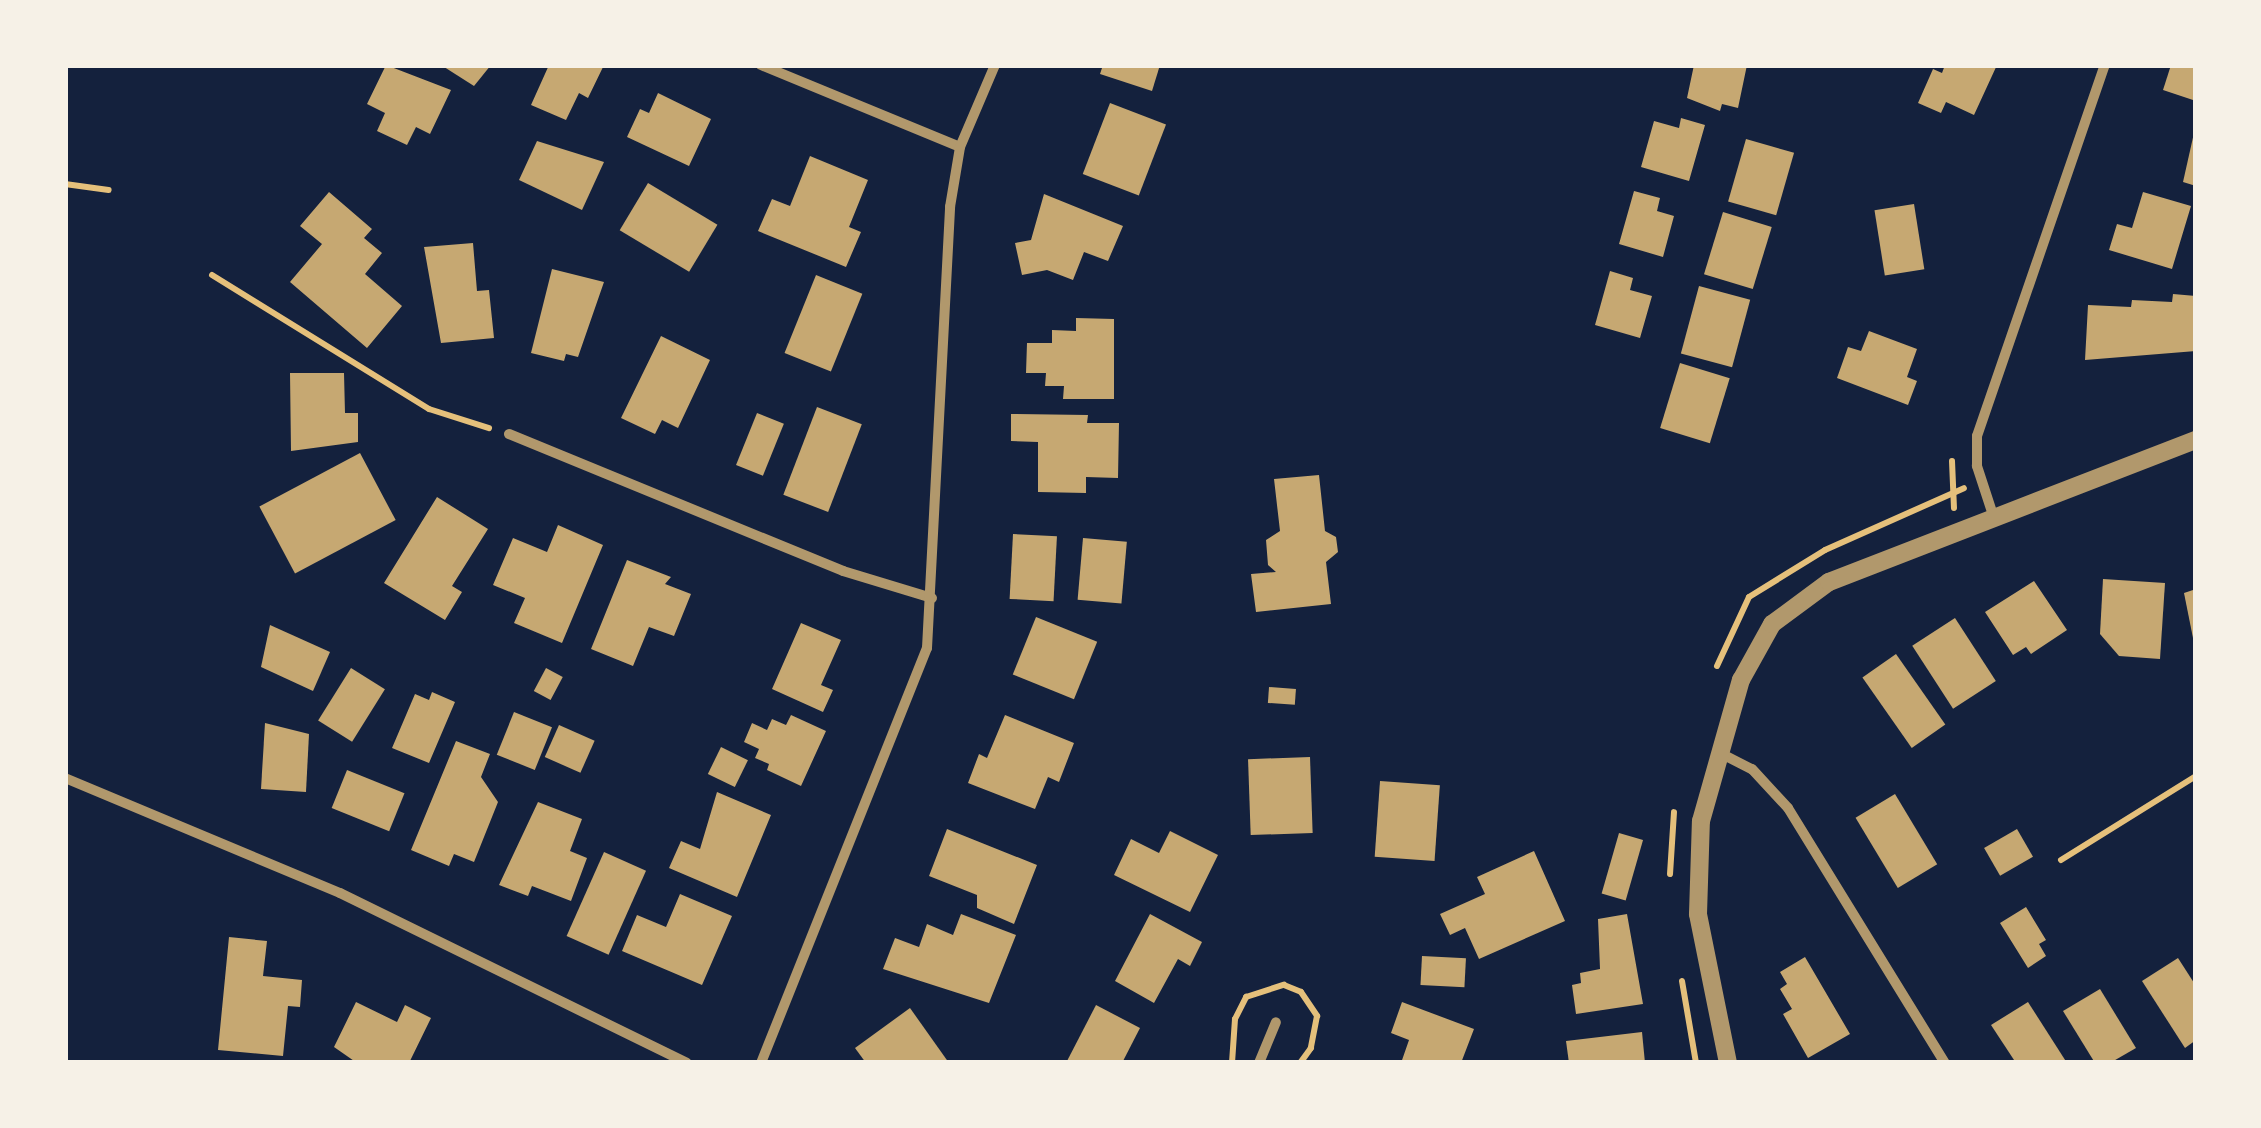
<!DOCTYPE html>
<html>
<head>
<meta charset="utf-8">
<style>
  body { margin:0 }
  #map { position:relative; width:2261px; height:1128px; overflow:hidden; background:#14213d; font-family:"Public Sans",sans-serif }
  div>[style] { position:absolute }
  .building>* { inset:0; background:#c6a872; transform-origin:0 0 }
  .path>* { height:6px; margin:-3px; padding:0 3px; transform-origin:3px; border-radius:3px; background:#e5c07b }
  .minor>* { height:10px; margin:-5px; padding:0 5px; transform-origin:5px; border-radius:5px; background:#b1986c }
  .tertiary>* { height:18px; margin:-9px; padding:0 9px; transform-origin:9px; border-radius:9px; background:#b1986c }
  span { translate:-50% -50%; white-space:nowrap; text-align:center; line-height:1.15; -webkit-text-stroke:8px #f6f1e7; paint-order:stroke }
  .frame { position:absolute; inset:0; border:68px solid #f6f1e7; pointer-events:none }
</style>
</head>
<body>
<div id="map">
  <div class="building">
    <div style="clip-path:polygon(386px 65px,451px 90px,430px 134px,416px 127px,407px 145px,377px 131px,385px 113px,367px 104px)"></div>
    <div style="clip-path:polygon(441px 65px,491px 65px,474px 86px)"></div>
    <div style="clip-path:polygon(549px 65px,604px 65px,588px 98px,579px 93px,566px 120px,531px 105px)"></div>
    <div style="clip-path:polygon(1103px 65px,1160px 65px,1152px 91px,1100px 74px)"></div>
    <div style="clip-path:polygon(1694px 65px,1747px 65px,1738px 108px,1722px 104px,1720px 111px,1687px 98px)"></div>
    <div style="clip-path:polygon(1945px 65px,1997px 65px,1974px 115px,1946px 102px,1941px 113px,1918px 103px,1933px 69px,1942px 73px)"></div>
    <div style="clip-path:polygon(2171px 65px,2196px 65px,2196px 101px,2163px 90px)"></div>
    <div style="clip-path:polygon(658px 93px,711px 119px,689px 166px,627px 137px,640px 109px,649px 113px)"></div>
    <div style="left:1110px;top:103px;width:60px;height:76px;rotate:21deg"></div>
    <div style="clip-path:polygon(1681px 118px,1705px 125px,1689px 181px,1641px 167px,1654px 121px,1679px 128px)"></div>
    <div style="clip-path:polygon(2196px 124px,2196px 186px,2183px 182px)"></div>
    <div style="left:1746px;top:139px;width:50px;height:65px;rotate:16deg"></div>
    <div style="clip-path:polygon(537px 141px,604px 162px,582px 210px,519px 180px)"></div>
    <div style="clip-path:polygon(810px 156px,868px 180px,849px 227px,861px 232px,846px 267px,758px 231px,772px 199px,790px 206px)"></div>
    <div style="left:648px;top:183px;width:81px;height:55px;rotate:31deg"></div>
    <div style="clip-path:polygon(1634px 191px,1660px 198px,1657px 211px,1674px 216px,1663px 257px,1619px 244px)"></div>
    <div style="clip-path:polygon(329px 192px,372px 229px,364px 238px,382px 253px,365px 274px,402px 306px,367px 348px,290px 282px,322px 244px,300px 226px)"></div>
    <div style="clip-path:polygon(2143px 192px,2191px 206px,2172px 269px,2109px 250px,2117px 224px,2132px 228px)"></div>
    <div style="clip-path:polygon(1044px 194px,1123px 226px,1108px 261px,1084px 252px,1073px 280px,1047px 270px,1022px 275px,1015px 243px,1031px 240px)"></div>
    <div style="left:1914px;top:204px;width:66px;height:40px;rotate:81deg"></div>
    <div style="left:1723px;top:212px;width:51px;height:65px;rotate:17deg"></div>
    <div style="clip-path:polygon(473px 243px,477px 291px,489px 290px,494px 338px,441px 343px,424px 247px)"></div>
    <div style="clip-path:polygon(552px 269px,604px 282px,578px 357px,566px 354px,564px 361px,531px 353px)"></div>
    <div style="clip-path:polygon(1610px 271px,1633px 278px,1630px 290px,1652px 296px,1640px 338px,1595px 325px)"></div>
    <div style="left:816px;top:275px;width:50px;height:84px;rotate:22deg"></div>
    <div style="left:1699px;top:286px;width:53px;height:70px;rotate:15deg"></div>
    <div style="clip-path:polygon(2173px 294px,2196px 296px,2196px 351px,2085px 360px,2088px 305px,2131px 307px,2132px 300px,2172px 302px)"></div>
    <div style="clip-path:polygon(1076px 318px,1114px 319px,1114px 399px,1063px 399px,1064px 386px,1045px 386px,1046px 373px,1026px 373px,1027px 343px,1052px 343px,1052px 330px,1076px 331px)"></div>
    <div style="clip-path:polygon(1869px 331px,1917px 349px,1907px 377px,1917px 381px,1908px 405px,1837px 378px,1848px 347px,1861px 351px)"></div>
    <div style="clip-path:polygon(661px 336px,710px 360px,678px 428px,662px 420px,655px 434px,621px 418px)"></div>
    <div style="left:1680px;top:363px;width:52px;height:68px;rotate:17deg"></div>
    <div style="clip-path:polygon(290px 373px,344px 373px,345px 413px,358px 413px,358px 442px,291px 451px)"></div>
    <div style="left:817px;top:407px;width:48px;height:94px;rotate:21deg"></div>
    <div style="left:757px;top:413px;width:29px;height:56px;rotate:22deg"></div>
    <div style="clip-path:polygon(1011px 414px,1088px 415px,1087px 423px,1119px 423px,1118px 478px,1086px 477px,1086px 493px,1038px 492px,1038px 442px,1011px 441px)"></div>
    <div style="left:360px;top:453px;width:76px;height:114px;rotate:62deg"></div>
    <div style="clip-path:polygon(1319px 475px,1325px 531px,1336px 537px,1338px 552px,1326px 562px,1331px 604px,1256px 612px,1251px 574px,1276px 572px,1268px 565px,1266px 540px,1280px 531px,1274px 479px)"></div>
    <div style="clip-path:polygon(437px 497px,488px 529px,452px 586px,462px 592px,445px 620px,384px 583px)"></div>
    <div style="clip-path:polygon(558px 525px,603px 545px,562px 643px,514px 623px,525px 598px,493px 585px,513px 538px,547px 552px)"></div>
    <div style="left:1013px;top:534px;width:44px;height:65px;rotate:3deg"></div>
    <div style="left:1083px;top:538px;width:44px;height:62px;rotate:5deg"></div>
    <div style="clip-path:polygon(627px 560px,671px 577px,665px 584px,691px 594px,674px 636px,649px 627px,633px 666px,591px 649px)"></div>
    <div style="clip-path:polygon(2103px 579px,2165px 583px,2160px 659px,2119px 656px,2100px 634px)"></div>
    <div style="clip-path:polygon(2034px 581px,2067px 630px,2031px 654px,2026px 647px,2013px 655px,1985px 612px)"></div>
    <div style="clip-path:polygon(2196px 589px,2196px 648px,2195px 648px,2184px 593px)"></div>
    <div style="left:1036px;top:617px;width:66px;height:62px;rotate:22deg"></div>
    <div style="left:1955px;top:618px;width:75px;height:51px;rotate:57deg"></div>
    <div style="clip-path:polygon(801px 623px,841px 640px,821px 685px,833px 690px,823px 712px,772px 689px)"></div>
    <div style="clip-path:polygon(270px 625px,330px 652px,313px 691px,261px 667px)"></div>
    <div style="left:1896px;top:654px;width:86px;height:41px;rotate:55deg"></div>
    <div style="left:351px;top:668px;width:40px;height:62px;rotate:32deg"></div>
    <div style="left:546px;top:668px;width:19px;height:26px;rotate:28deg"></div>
    <div style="left:1269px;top:687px;width:27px;height:16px;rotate:4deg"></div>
    <div style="clip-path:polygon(432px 692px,455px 702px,429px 763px,392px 748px,415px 694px,429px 700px)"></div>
    <div style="left:514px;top:712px;width:41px;height:46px;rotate:22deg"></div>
    <div style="clip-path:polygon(791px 715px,826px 731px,801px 786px,767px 770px,769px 764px,755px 758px,759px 749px,744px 742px,752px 723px,767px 730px,772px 719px,786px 725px)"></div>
    <div style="clip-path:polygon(1005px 715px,1074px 743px,1059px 782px,1048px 777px,1035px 809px,968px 783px,979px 754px,987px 758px)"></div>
    <div style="clip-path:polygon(265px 723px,309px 734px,306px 792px,261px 789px)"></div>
    <div style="left:559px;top:725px;width:39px;height:35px;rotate:24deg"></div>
    <div style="clip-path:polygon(456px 741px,490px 754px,481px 777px,498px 802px,474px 862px,454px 854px,449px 866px,411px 850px)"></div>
    <div style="left:721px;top:747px;width:30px;height:30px;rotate:26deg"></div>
    <div style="left:1310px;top:757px;width:76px;height:62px;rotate:88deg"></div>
    <div style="left:347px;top:770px;width:62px;height:41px;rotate:22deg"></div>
    <div style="left:1380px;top:781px;width:60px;height:76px;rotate:4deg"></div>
    <div style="clip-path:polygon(717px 792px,771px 815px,737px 897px,669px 868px,681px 841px,700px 849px)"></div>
    <div style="left:1895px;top:794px;width:82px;height:46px;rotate:59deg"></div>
    <div style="clip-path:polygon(538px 802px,582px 819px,570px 851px,587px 858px,571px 901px,532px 886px,528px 896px,499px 885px)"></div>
    <div style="clip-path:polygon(947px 829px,1037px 865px,1014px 924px,977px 908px,977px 895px,929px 876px)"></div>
    <div style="left:2017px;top:829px;width:32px;height:38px;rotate:60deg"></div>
    <div style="clip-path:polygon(1170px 831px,1218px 855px,1190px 912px,1114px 875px,1131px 839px,1159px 853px)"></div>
    <div style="left:1619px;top:833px;width:25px;height:63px;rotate:16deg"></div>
    <div style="clip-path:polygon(1534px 851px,1565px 921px,1479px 959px,1465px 928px,1450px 935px,1440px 914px,1485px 894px,1477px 877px)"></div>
    <div style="left:604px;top:852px;width:46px;height:92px;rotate:24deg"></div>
    <div style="clip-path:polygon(680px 894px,732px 916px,702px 985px,622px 951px,637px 915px,666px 927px)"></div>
    <div style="clip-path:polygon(2026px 907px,2046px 940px,2039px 944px,2046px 956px,2028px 968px,2000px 923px)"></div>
    <div style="clip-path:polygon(961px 914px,1016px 935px,989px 1003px,883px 969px,895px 938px,919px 947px,927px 924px,953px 935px)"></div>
    <div style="clip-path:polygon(1150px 914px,1202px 942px,1190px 966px,1178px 959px,1154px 1003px,1115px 981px)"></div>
    <div style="clip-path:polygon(1627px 914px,1643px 1004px,1576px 1014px,1572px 985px,1581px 983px,1580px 973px,1600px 969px,1598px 919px)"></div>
    <div style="clip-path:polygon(229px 937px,267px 941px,263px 976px,302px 980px,300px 1007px,288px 1006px,283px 1056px,218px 1050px)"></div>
    <div style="left:1422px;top:956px;width:44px;height:29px;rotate:3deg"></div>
    <div style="clip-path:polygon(1805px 957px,1850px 1034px,1808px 1058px,1783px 1014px,1792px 1009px,1780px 989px,1787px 984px,1780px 972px)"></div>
    <div style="clip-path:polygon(2178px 958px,2196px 986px,2196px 1040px,2185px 1048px,2142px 981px)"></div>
    <div style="clip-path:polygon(2100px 989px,2136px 1048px,2110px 1063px,2095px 1063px,2063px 1011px)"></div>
    <div style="clip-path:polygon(356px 1002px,397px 1022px,405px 1005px,431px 1018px,409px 1063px,357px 1063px,334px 1047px)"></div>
    <div style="clip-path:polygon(1402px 1002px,1474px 1029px,1461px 1063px,1401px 1063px,1409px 1040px,1391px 1033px)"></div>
    <div style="clip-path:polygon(2028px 1002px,2067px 1063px,2016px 1063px,1991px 1025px)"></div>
    <div style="clip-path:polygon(1096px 1005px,1140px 1028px,1122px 1063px,1066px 1063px)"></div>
    <div style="clip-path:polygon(910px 1008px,949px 1063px,866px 1063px,855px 1048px)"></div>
    <div style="clip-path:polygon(1642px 1032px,1645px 1063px,1569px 1063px,1566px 1041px)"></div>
  </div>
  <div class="path">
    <div style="left:65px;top:184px;width:44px;rotate:7.8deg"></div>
    <div style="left:212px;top:275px;width:255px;rotate:31.7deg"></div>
    <div style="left:429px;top:409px;width:63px;rotate:17.6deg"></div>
    <div style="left:1952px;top:461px;width:47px;rotate:87.6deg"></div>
    <div style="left:1717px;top:666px;width:76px;rotate:-65.1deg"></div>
    <div style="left:1749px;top:597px;width:89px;rotate:-31.7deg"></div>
    <div style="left:1825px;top:550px;width:152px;rotate:-24deg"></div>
    <div style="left:2061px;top:860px;width:159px;rotate:-31.9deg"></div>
    <div style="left:1670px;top:874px;width:62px;rotate:-86.3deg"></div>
    <div style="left:1682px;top:981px;width:83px;rotate:80.3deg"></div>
    <div style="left:1232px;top:1063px;width:44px;rotate:-86.1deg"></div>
    <div style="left:1235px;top:1019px;width:25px;rotate:-63deg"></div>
    <div style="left:1246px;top:997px;width:40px;rotate:-18deg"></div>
    <div style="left:1284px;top:985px;width:18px;rotate:22deg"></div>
    <div style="left:1301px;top:992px;width:29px;rotate:56deg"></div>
    <div style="left:1317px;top:1016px;width:33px;rotate:101deg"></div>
    <div style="left:1311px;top:1048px;width:19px;rotate:126deg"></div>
  </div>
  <div class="minor">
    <div style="left:761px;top:65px;width:215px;rotate:22.4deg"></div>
    <div style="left:509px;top:434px;width:361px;rotate:22.3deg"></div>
    <div style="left:843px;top:571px;width:93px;rotate:16.9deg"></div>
    <div style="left:1993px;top:515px;width:52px;rotate:-108.1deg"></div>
    <div style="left:1977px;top:466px;width:30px;rotate:-90deg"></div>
    <div style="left:1977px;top:436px;width:392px;rotate:-71deg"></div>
    <div style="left:1718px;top:752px;width:38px;rotate:27deg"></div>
    <div style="left:1752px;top:769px;width:53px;rotate:47.3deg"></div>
    <div style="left:1788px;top:808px;width:299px;rotate:58.4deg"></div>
    <div style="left:65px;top:778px;width:298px;rotate:22.7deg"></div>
    <div style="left:340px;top:893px;width:386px;rotate:26.1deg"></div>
    <div style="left:761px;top:1063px;width:447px;rotate:-68.2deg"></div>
    <div style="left:927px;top:648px;width:442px;rotate:-87deg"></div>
    <div style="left:950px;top:207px;width:61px;rotate:-80.5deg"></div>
    <div style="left:960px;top:147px;width:89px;rotate:-66.9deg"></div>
    <div style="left:1259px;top:1063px;width:44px;rotate:-67.5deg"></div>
  </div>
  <div class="tertiary">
    <div style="left:1728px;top:1063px;width:152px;rotate:-101.4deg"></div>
    <div style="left:1698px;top:914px;width:93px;rotate:-88.2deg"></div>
    <div style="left:1701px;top:821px;width:147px;rotate:-74.2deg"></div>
    <div style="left:1741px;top:680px;width:64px;rotate:-61deg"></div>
    <div style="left:1772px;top:624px;width:71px;rotate:-36.4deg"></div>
    <div style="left:1829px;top:582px;width:394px;rotate:-21.2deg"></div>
  </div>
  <div class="frame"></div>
</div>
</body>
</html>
